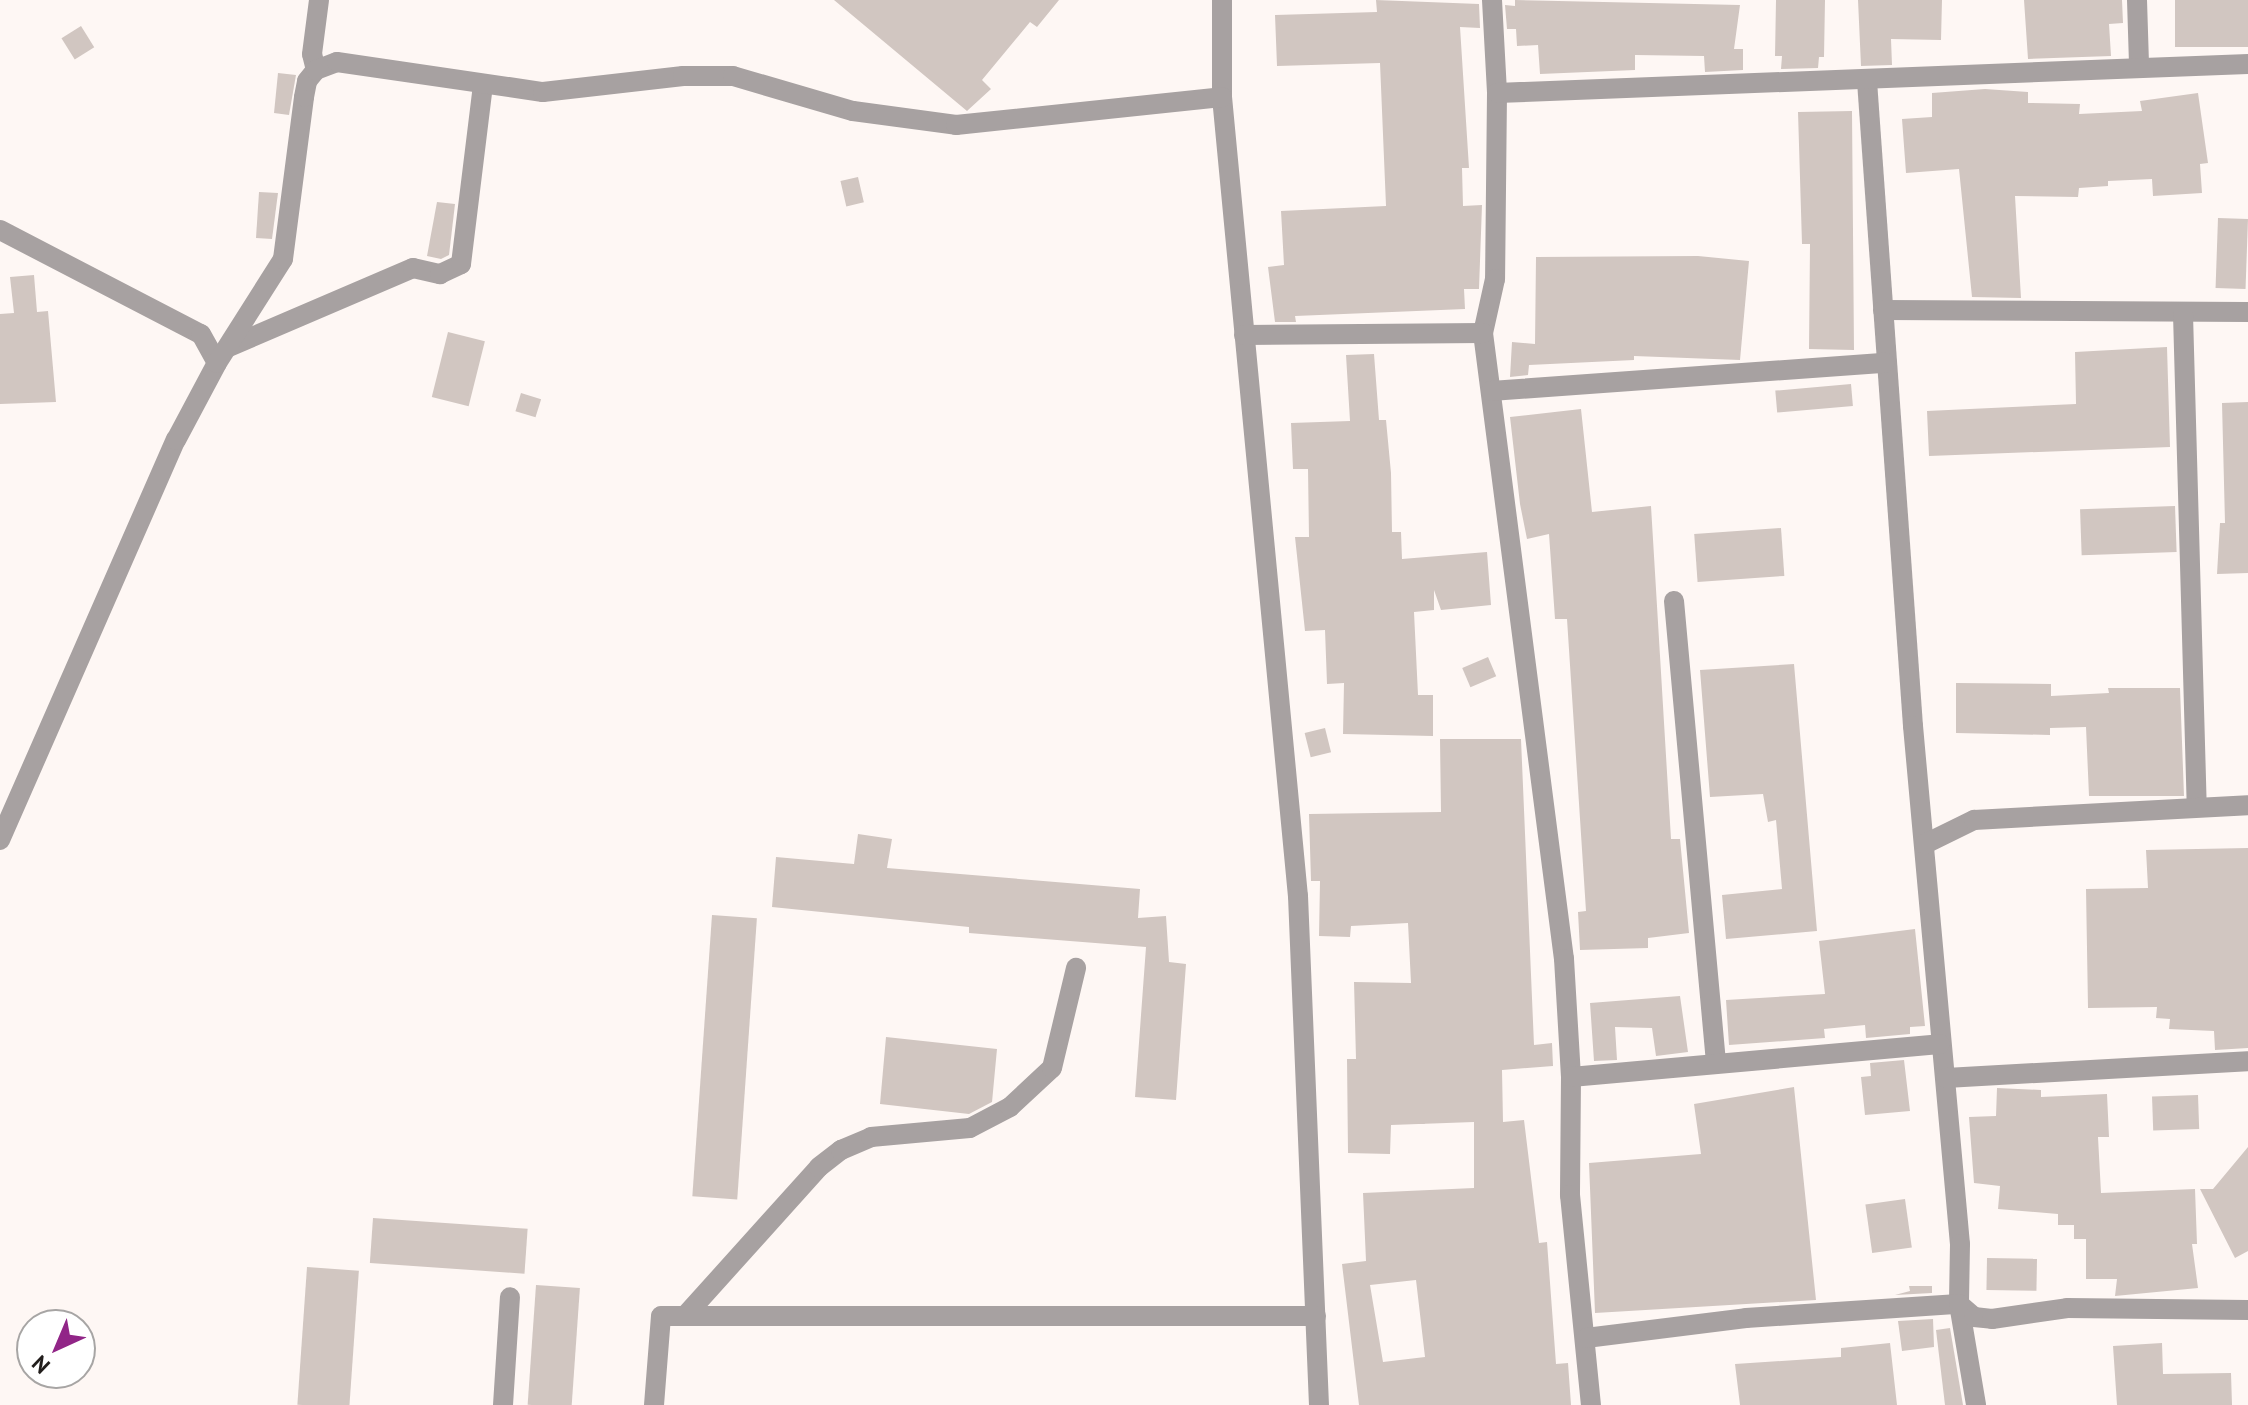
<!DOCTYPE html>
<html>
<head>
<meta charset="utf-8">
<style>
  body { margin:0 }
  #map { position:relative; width:2248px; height:1405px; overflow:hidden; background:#fef7f4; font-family:"PT Sans",sans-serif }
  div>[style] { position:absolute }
  .building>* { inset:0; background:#d1c6c1; transform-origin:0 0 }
  .minor>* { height:20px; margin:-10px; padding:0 10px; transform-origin:10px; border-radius:10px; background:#a7a1a1 }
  span { translate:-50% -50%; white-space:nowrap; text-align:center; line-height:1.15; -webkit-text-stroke:7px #fff; paint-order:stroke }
  .north { position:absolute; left:16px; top:1309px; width:80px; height:80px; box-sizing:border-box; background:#fff; border:2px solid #a7a5a4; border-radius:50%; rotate:224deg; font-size:22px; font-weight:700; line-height:32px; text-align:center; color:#221e1c }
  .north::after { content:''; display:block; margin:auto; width:28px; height:36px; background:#912587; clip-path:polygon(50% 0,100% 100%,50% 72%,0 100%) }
</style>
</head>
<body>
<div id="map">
  <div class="building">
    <div style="clip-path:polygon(834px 0,1059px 0,1037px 27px,1030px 22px,982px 80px,991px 89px,967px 111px)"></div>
    <div style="clip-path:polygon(1376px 0,1479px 4px,1480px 28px,1460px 27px,1469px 168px,1462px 168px,1463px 206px,1482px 205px,1479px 289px,1464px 289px,1465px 309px,1295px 316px,1296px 322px,1275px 322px,1268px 267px,1284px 265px,1281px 211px,1386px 206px,1380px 63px,1277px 66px,1275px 15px,1377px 12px)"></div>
    <div style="clip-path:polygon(1515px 0,1740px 5px,1734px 49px,1743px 49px,1743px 70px,1705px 72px,1704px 56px,1635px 55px,1635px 70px,1540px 74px,1538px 45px,1517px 46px,1516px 29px,1507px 29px,1505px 5px,1515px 6px)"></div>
    <div style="clip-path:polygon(1776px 0,1825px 0,1824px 57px,1819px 57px,1818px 68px,1781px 69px,1782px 56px,1775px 56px)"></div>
    <div style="clip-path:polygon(1858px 0,1942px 0,1941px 40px,1891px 39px,1892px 65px,1861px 66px)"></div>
    <div style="clip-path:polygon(2024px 0,2122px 0,2123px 23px,2109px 24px,2111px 56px,2028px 59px)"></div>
    <div style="left:2175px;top:0;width:73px;height:47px"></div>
    <div style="left:81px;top:26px;width:25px;height:23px;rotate:58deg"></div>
    <div style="clip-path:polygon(278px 73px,296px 75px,289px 115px,274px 113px)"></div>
    <div style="clip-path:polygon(1985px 89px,2028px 92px,2028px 103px,2080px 104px,2079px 114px,2142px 111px,2140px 101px,2198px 93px,2208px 163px,2200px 164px,2202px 193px,2153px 196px,2152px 179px,2108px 181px,2108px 186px,2079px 188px,2078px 197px,2015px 196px,2021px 298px,1972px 297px,1959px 169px,1906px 173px,1902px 119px,1932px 117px,1932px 93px)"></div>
    <div style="clip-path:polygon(1852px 111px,1854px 350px,1809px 349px,1810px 244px,1802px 244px,1798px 112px)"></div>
    <div style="left:858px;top:177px;width:26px;height:18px;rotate:77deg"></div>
    <div style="clip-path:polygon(259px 192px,278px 193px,272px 239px,256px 238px)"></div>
    <div style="clip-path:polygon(437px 202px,455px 204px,449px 255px,441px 259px,427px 256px)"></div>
    <div style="left:2218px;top:218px;width:30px;height:70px;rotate:2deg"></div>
    <div style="clip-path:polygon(1698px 256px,1749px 261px,1740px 360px,1634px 356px,1634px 360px,1529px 365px,1528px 375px,1510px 377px,1512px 342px,1535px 344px,1536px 257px)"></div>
    <div style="clip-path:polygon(34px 275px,37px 312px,48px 311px,56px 402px,0 404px,0 314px,14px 313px,10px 277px)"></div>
    <div style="left:448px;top:332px;width:38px;height:67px;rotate:14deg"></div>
    <div style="clip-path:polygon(2167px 347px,2170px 447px,1929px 456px,1927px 411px,2076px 404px,2075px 352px)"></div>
    <div style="clip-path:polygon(1374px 354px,1379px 420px,1386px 420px,1391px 473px,1392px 532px,1401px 532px,1402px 559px,1487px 552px,1491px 605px,1441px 610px,1434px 590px,1434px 610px,1414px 612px,1418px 695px,1433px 695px,1433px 736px,1343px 734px,1344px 683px,1327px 684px,1325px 630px,1305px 631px,1295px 537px,1309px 537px,1308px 469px,1293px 469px,1291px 423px,1350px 421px,1346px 355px)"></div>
    <div style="left:1851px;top:384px;width:22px;height:76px;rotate:85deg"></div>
    <div style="left:521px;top:393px;width:21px;height:19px;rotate:17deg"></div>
    <div style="clip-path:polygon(2248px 402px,2248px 573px,2217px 574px,2220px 523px,2225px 523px,2222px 403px)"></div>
    <div style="clip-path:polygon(1581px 409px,1592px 512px,1651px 506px,1671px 839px,1680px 839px,1689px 933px,1648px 938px,1648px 948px,1580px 950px,1578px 912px,1586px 911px,1567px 619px,1555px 619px,1549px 534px,1527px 539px,1520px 504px,1510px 417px)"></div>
    <div style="left:2175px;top:506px;width:46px;height:95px;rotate:88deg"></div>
    <div style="left:1781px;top:528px;width:48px;height:87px;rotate:86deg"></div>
    <div style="left:1488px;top:657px;width:21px;height:28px;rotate:67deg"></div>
    <div style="clip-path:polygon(1794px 664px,1817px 931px,1726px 939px,1722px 895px,1782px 889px,1776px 820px,1768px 822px,1763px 794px,1710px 797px,1700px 670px)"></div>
    <div style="clip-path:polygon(1956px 683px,2051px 684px,2051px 696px,2109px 693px,2108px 688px,2180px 688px,2184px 796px,2089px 796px,2086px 727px,2050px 728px,2050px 735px,1956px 733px)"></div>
    <div style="left:1325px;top:728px;width:25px;height:21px;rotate:76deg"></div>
    <div style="clip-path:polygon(evenodd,1440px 739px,1521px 739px,1534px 1045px,1552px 1043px,1553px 1066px,1502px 1070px,1503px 1122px,1524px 1120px,1539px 1243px,1547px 1242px,1556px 1364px,1568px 1363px,1571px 1405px,1359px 1405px,1342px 1264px,1366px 1261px,1363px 1193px,1474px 1188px,1474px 1122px,1391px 1125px,1390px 1154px,1348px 1153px,1347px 1059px,1356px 1059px,1354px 982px,1411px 983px,1408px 923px,1351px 926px,1350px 937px,1319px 936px,1320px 881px,1311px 881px,1309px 814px,1441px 812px,1440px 739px,1416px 1280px,1425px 1357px,1383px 1362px,1370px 1285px,1416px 1280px)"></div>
    <div style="clip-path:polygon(858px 834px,892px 839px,887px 868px,1140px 889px,1138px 918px,1166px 916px,1169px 962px,1186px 964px,1176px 1100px,1135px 1097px,1146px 947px,969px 933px,969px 927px,772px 907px,776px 857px,854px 864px)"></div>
    <div style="clip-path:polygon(2248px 848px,2248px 1048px,2215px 1050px,2214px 1031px,2169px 1029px,2170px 1019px,2156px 1018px,2157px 1007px,2088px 1008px,2086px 889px,2148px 888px,2146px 850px)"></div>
    <div style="left:712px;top:915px;width:45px;height:282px;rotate:4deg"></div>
    <div style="clip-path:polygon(1915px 929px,1925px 1026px,1910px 1027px,1910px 1034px,1866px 1038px,1865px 1025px,1824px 1029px,1825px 1038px,1729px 1045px,1726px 1000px,1825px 994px,1819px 941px)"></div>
    <div style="clip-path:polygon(1680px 996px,1688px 1052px,1656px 1056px,1652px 1028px,1615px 1027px,1617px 1060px,1594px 1061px,1590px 1003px)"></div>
    <div style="clip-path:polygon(886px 1037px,997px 1049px,992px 1102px,969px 1114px,880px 1104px)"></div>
    <div style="clip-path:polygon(1904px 1060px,1910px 1111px,1865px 1115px,1861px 1077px,1871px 1076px,1870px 1063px)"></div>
    <div style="clip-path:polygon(1794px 1087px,1816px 1300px,1595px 1313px,1589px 1163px,1701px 1154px,1694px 1104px)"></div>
    <div style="clip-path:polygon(1997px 1088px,2041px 1090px,2041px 1097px,2107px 1094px,2109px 1137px,2098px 1137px,2101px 1193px,2195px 1189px,2197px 1244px,2192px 1244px,2198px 1288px,2115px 1296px,2117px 1279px,2086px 1279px,2086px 1239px,2074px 1239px,2074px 1225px,2058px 1225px,2058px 1214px,1998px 1209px,2000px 1186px,1974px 1183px,1969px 1117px,1996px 1116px)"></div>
    <div style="left:2198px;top:1095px;width:34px;height:46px;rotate:88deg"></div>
    <div style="clip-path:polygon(2248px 1147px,2248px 1251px,2235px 1258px,2200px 1189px,2213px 1189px)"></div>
    <div style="left:1905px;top:1199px;width:49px;height:40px;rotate:82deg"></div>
    <div style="left:373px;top:1218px;width:155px;height:45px;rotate:4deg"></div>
    <div style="left:1987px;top:1258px;width:50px;height:32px;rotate:1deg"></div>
    <div style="left:307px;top:1267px;width:52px;height:138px;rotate:4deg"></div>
    <div style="left:536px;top:1285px;width:44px;height:120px;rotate:4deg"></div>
    <div style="clip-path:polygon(1909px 1286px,1932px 1286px,1932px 1293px,1895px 1295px,1910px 1291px)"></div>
    <div style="clip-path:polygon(1933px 1319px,1934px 1347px,1902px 1351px,1898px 1321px)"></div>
    <div style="clip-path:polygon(1950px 1328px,1963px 1405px,1945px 1405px,1936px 1330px)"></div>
    <div style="clip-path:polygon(1890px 1343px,1897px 1405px,1740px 1405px,1735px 1364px,1841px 1357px,1841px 1348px)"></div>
    <div style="clip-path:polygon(2162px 1343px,2163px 1374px,2231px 1373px,2232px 1405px,2117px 1405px,2113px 1346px)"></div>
  </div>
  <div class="minor">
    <div style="left:1222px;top:0;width:97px;rotate:90deg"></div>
    <div style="left:1222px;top:97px;width:803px;rotate:84.57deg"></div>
    <div style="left:1298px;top:896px;width:509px;rotate:87.64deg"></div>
    <div style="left:1492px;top:0;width:93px;rotate:86.9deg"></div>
    <div style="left:1497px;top:93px;width:186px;rotate:90.6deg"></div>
    <div style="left:1495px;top:279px;width:55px;rotate:102.5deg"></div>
    <div style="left:1483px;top:333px;width:631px;rotate:82.63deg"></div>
    <div style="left:1564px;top:959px;width:118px;rotate:86.6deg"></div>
    <div style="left:1571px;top:1077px;width:118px;rotate:90.5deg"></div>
    <div style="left:1570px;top:1195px;width:211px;rotate:84.3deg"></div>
    <div style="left:2137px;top:0;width:65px;rotate:88.2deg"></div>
    <div style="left:316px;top:70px;width:16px;rotate:-104deg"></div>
    <div style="left:312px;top:54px;width:54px;rotate:-82.6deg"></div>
    <div style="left:1867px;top:81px;width:647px;rotate:85.92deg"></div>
    <div style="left:1913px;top:726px;width:520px;rotate:84.82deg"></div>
    <div style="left:1960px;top:1244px;width:60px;rotate:91deg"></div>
    <div style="left:1959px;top:1304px;width:102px;rotate:80.4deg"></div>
    <div style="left:1497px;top:93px;width:752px;rotate:-2.21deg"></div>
    <div style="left:0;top:230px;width:226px;rotate:27.4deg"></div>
    <div style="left:201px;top:334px;width:33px;rotate:61deg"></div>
    <div style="left:1883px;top:310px;width:365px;rotate:0.3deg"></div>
    <div style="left:2183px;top:314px;width:492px;rotate:88.4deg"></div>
    <div style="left:1244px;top:335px;width:239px;rotate:-0.5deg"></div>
    <div style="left:231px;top:346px;width:198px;rotate:-23.2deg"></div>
    <div style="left:413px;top:268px;width:28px;rotate:13deg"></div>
    <div style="left:440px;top:274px;width:23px;rotate:-25deg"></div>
    <div style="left:461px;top:264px;width:181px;rotate:-83deg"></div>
    <div style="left:1491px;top:391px;width:395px;rotate:-4.1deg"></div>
    <div style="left:1674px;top:601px;width:464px;rotate:84.8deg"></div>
    <div style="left:0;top:840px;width:437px;rotate:-66.3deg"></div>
    <div style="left:176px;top:440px;width:87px;rotate:-62deg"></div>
    <div style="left:217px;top:363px;width:123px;rotate:-57.6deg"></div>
    <div style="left:283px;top:259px;width:163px;rotate:-82.6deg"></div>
    <div style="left:304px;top:97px;width:16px;rotate:-79deg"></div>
    <div style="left:307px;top:81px;width:14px;rotate:-51deg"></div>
    <div style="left:316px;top:70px;width:22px;rotate:-21deg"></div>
    <div style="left:337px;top:62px;width:208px;rotate:8.3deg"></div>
    <div style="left:543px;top:92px;width:141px;rotate:-6.5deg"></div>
    <div style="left:683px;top:76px;width:50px"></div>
    <div style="left:733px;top:76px;width:125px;rotate:16.3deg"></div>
    <div style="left:853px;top:111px;width:104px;rotate:7.7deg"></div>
    <div style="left:956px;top:125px;width:267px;rotate:-6deg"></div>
    <div style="left:1925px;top:844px;width:55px;rotate:-26.1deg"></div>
    <div style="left:1974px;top:820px;width:274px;rotate:-3.1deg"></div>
    <div style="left:1571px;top:1077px;width:370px;rotate:-5.1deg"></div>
    <div style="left:1946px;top:1078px;width:302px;rotate:-3.2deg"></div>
    <div style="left:685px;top:1316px;width:200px;rotate:-48deg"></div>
    <div style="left:819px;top:1167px;width:28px;rotate:-38deg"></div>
    <div style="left:841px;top:1150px;width:33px;rotate:-23deg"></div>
    <div style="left:871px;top:1137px;width:99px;rotate:-5.2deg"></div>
    <div style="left:970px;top:1128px;width:45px;rotate:-27.7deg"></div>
    <div style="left:1010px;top:1107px;width:57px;rotate:-42.9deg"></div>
    <div style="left:1052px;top:1068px;width:103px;rotate:-76.5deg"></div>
    <div style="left:1586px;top:1338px;width:161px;rotate:-7.1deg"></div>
    <div style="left:1746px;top:1318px;width:213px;rotate:-3.8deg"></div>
    <div style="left:1959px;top:1304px;width:20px;rotate:41deg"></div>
    <div style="left:1974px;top:1317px;width:18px;rotate:6deg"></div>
    <div style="left:1992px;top:1319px;width:76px;rotate:-8.3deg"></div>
    <div style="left:2067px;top:1308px;width:181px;rotate:0.6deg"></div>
    <div style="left:503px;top:1405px;width:108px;rotate:-86.3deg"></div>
    <div style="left:654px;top:1405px;width:89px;rotate:-85.5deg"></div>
    <div style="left:661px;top:1316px;width:655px"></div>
  </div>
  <div class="north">N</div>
</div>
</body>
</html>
